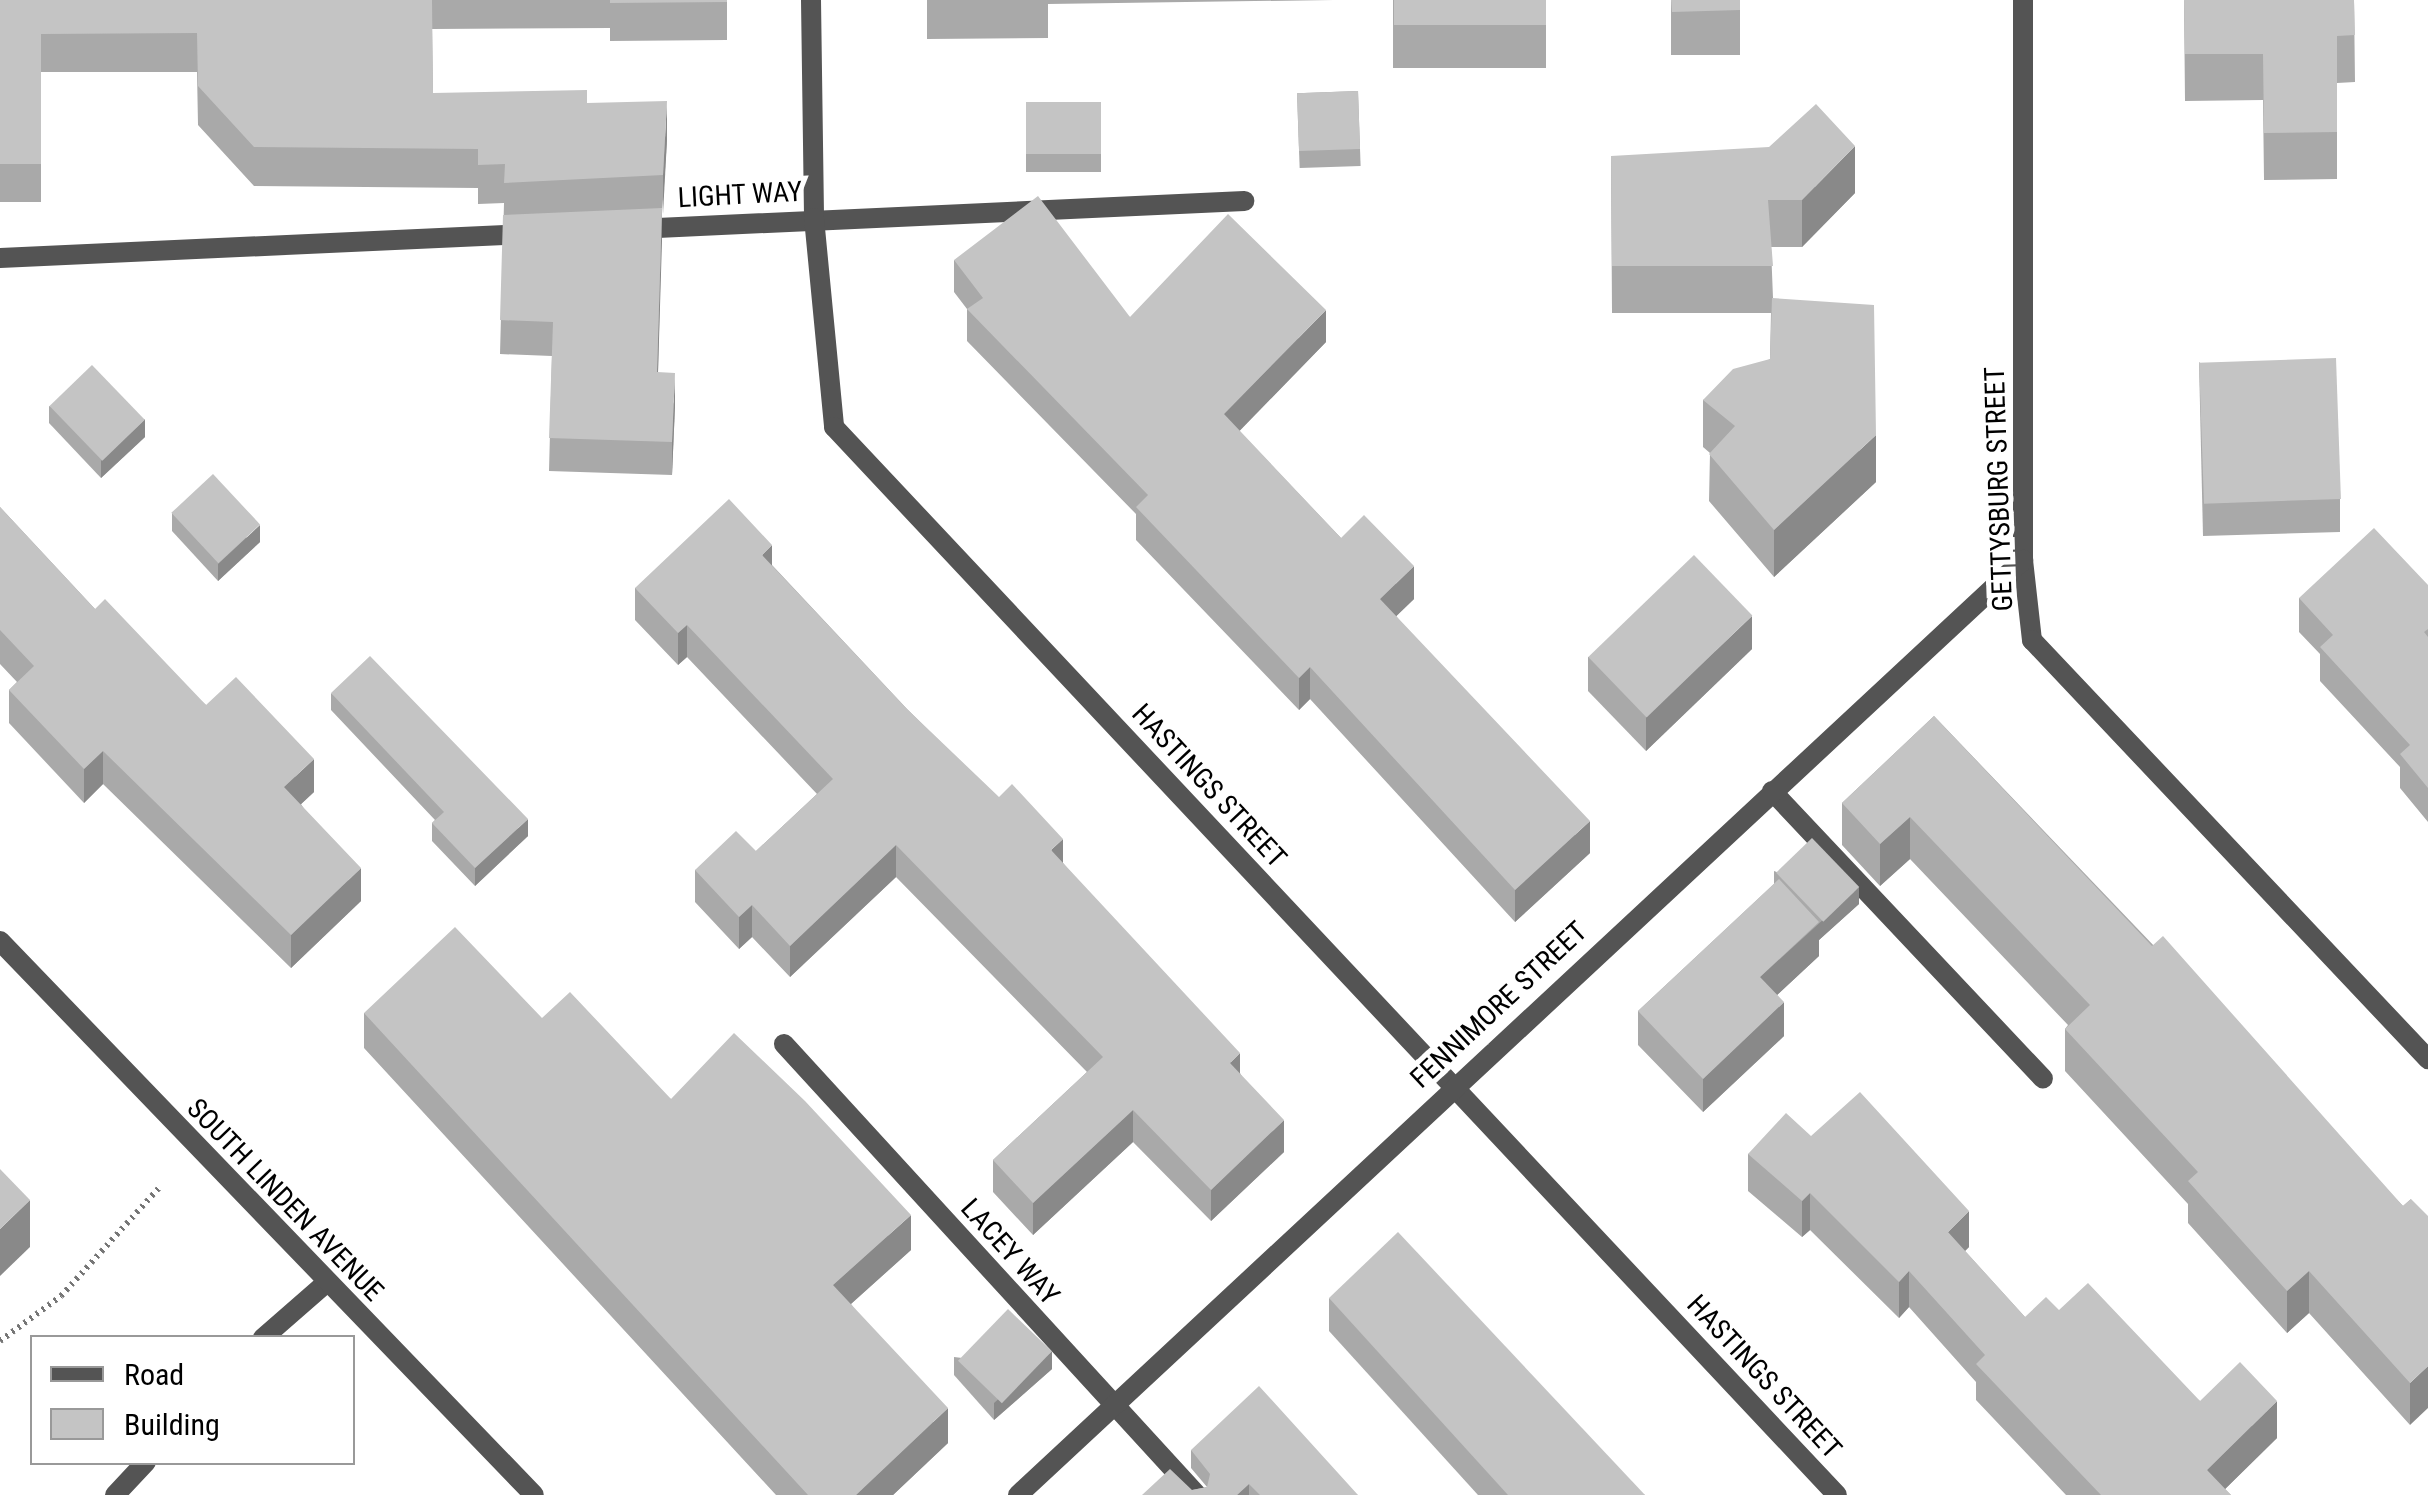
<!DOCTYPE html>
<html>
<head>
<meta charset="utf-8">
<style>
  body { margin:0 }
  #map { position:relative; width:2428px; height:1495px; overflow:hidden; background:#fff; font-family:"Roboto Condensed",sans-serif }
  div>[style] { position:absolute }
  .path>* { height:6px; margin-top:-3px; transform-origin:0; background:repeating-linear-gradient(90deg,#767676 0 2.5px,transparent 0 7.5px) }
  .service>* { height:20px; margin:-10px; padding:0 10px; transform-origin:10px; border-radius:10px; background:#545454 }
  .minor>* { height:20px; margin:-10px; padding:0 10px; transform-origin:10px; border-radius:10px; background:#545454 }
  .tertiary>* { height:20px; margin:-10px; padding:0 10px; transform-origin:10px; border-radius:10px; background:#545454 }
  .wall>* { inset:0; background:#a9a9a9; transform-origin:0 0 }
  .shaded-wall>* { inset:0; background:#898989 }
  .building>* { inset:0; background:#c4c4c4; transform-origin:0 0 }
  span { translate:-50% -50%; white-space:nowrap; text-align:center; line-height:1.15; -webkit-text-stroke:10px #fff; paint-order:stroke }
  .street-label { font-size:28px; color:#000 }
  .legend { position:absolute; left:30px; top:1335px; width:325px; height:130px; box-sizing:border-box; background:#fff; border:2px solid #999; margin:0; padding:12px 18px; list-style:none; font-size:30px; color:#000 }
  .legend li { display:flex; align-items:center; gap:20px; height:50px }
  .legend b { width:50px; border:2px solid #999 }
</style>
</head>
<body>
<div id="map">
  <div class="path">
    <div style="left:0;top:1341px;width:76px;rotate:-36.4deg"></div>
    <div style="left:61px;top:1296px;width:146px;rotate:-47.8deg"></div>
  </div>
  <div class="service">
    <div style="left:636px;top:229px;width:609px;rotate:-2.64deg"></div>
    <div style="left:0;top:258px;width:528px;rotate:-2.61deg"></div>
    <div style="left:1772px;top:791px;width:395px;rotate:46.7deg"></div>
    <div style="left:784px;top:1044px;width:612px;rotate:47.52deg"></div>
    <div style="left:263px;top:1338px;width:84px;rotate:-41.1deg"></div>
    <div style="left:115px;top:1495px;width:45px;rotate:-46.8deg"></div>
  </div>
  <div class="minor">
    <div style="left:811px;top:0;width:218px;rotate:89.2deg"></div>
    <div style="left:814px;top:218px;width:210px;rotate:84.5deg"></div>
    <div style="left:834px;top:427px;width:1465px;rotate:46.8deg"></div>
    <div style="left:2023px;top:0;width:560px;rotate:90deg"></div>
    <div style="left:2023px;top:560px;width:81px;rotate:83.6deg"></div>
    <div style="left:2032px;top:640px;width:577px;rotate:46.62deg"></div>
    <div style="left:1018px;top:1495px;width:1373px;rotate:-42.93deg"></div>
  </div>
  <div class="tertiary">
    <div style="left:0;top:941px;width:769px;rotate:46.05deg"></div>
  </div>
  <div class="wall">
    <div style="clip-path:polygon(0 0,727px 0,727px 40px,610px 41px,610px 28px,432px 29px,433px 93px,587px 103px,667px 140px,662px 214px,658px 372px,675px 406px,672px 475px,549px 471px,552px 356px,500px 354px,504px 203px,478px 204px,478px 188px,254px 186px,198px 125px,197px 72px,41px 72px,41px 202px,0 202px)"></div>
    <div style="clip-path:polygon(927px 0,1334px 0,1048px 4px,1048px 38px,927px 39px)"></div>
    <div style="left:1393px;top:0;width:153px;height:68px"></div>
    <div style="left:1671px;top:0;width:69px;height:55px"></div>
    <div style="clip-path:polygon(2184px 0,2354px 0,2355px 82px,2337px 83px,2337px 179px,2264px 180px,2263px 100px,2185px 101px)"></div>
    <div style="left:1358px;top:91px;width:75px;height:61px;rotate:88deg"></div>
    <div style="left:1026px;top:102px;width:75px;height:70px"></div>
    <div style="clip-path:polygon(1611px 156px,1855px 193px,1802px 247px,1771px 247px,1773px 298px,1876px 482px,1774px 577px,1709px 501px,1710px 453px,1703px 447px,1703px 400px,1770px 359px,1771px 313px,1612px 313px)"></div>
    <div style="clip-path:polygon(954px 260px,1130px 317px,1326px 342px,1239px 431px,1341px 538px,1414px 599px,1396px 616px,1590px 853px,1515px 922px,1310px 699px,1299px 710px,1136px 540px,1136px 514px,967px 341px,967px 309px,954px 292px)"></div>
    <div style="clip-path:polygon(2199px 362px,2340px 499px,2340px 532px,2203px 536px)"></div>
    <div style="clip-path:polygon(49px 406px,145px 437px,101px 478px,49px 423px)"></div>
    <div style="clip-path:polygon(0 507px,95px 609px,206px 705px,314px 792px,301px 804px,361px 901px,291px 968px,103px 784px,84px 803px,9px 723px,9px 690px,17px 682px,0 664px)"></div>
    <div style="clip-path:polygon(172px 513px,260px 542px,218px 581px,172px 531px)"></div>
    <div style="clip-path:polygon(772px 565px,907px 709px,1063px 863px,1240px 1073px,1284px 1152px,1211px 1221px,1133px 1142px,1033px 1235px,993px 1192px,993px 1160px,1087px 1072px,896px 877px,790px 977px,752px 937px,739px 949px,695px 902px,695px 870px,756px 851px,817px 794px,687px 657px,678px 665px,635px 620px,635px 588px)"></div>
    <div style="clip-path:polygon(2428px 585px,2428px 822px,2400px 788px,2400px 767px,2320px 681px,2320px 654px,2299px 632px,2299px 598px)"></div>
    <div style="clip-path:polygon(1752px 649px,1646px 751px,1588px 691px,1588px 657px)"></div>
    <div style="clip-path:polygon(331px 693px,528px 836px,475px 886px,432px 841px,432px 823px,435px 820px,331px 710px)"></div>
    <div style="clip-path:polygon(1934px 716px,2403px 1206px,2411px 1199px,2410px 1425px,2309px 1313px,2287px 1333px,2188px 1223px,2188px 1204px,2065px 1071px,2065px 1029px,2068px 1025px,1910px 859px,1880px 886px,1842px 845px,1842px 803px)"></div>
    <div style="clip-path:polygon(1774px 871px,1859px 904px,1819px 940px,1819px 956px,1777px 995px,1784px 1036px,1703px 1112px,1638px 1045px,1638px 1011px,1774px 884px)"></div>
    <div style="clip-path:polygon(364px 1013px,542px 1018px,911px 1250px,851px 1304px,948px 1443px,893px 1495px,776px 1495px,364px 1048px)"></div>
    <div style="clip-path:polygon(1811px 1136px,1969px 1247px,1965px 1251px,2025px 1317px,2059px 1310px,2200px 1401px,2277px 1438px,2225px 1489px,2231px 1495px,2066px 1495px,1976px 1400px,1976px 1382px,1909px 1307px,1899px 1318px,1810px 1230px,1802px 1237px,1748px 1191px,1748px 1154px)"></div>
    <div style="clip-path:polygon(1329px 1298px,1645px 1495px,1478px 1495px,1329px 1331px)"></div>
    <div style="clip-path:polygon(954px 1357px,1052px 1369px,994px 1420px,954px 1375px)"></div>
    <div style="clip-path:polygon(1191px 1450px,1358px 1495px,1142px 1495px,1192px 1490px,1207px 1487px,1191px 1468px)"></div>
  </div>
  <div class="shaded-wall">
    <div style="clip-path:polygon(667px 101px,667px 140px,663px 214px,663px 175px)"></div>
    <div style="clip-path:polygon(1855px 146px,1855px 193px,1802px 247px,1802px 200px)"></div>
    <div style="clip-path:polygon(662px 208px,662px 241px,657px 406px,657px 372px)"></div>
    <div style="clip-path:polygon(1326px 310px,1326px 342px,1224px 447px,1224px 414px)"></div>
    <div style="clip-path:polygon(675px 373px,675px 406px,672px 475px,672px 442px)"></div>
    <div style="clip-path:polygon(145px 419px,145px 437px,101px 478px,101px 461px)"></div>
    <div style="clip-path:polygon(1876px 435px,1876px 482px,1774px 577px,1774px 530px)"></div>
    <div style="clip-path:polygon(260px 525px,260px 542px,218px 581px,218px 564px)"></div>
    <div style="clip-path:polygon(772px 545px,772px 577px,762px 555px)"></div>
    <div style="clip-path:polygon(1414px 566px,1414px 599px,1380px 632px,1380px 599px)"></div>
    <div style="clip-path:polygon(1752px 616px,1752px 649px,1646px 751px,1646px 717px)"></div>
    <div style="clip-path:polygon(687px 625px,687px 657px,678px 665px,678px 633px)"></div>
    <div style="clip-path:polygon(1310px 667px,1310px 699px,1299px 710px,1299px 678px)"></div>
    <div style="clip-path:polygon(103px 751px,103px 784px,84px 803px,84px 769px)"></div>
    <div style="clip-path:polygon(314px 759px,314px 792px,284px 820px,284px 787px)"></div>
    <div style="clip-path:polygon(1910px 817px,1910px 859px,1880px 886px,1880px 844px)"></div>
    <div style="clip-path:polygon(528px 819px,528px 836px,475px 886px,475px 868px)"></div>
    <div style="clip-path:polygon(1590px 821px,1590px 853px,1515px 922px,1515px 890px)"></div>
    <div style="clip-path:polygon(1063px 839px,1063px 870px,1051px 850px)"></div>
    <div style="clip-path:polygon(896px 845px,896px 877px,790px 977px,790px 946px)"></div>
    <div style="clip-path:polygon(361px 868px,361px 901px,291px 968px,291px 935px)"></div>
    <div style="clip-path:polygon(1859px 887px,1859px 904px,1819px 940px,1819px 956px,1760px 1011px,1760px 977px)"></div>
    <div style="clip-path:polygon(752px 905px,752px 937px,739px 949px,739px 917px)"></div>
    <div style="clip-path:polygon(1784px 1002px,1784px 1036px,1703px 1112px,1703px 1079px)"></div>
    <div style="clip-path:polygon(1240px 1053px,1240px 1085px,1230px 1063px)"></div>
    <div style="clip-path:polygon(1133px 1110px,1133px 1142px,1033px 1235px,1033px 1203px)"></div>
    <div style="clip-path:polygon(1284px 1120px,1284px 1152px,1211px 1221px,1211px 1190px)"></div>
    <div style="clip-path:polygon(1810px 1193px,1810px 1230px,1802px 1237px,1802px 1201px)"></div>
    <div style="clip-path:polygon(30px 1200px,30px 1247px,0 1276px,0 1229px)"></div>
    <div style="clip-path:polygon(1969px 1211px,1969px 1247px,1948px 1268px,1948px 1232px)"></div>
    <div style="clip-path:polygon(911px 1215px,911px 1250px,833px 1320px,833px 1285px)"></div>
    <div style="clip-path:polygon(1909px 1271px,1909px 1307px,1899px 1318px,1899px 1282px)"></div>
    <div style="clip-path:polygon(2309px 1271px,2309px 1313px,2287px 1333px,2287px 1291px)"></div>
    <div style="clip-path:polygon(1052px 1351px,1052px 1369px,994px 1420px,994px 1403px)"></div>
    <div style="clip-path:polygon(2428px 1366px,2428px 1408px,2410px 1425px,2410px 1383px)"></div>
    <div style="clip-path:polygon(2277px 1401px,2277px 1438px,2219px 1495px,2207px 1470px)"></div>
    <div style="clip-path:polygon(948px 1408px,948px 1443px,893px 1495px,856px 1495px)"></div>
    <div style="clip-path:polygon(1249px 1484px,1249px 1495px,1237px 1495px)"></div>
  </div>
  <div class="building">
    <div style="clip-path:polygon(0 0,432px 0,433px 93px,587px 90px,587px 103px,667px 101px,663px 175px,504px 183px,505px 164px,478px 165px,478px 149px,254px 147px,198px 86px,197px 33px,41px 34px,41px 164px,0 164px)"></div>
    <div style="clip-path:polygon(610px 0,727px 0,727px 2px,610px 3px)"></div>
    <div style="left:1394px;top:0;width:152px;height:25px"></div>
    <div style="clip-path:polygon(1671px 0,1740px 0,1740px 10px,1672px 12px)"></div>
    <div style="clip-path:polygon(2184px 0,2354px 0,2355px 35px,2337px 36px,2337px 132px,2264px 133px,2263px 54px,2185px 54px)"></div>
    <div style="left:1358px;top:91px;width:58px;height:61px;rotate:88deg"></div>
    <div style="left:1026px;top:102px;width:75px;height:52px"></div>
    <div style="clip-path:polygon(1816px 104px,1855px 146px,1802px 200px,1768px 200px,1773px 266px,1612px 266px,1611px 156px,1769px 147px)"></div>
    <div style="clip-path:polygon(1038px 196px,1130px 317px,1228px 214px,1326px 310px,1224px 414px,1341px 538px,1364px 515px,1414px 566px,1380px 599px,1590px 821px,1515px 890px,1310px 667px,1299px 678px,1136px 507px,1148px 495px,967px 309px,983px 298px,954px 260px)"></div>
    <div style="clip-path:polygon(662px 208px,657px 372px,675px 373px,672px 442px,549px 438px,553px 322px,500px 320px,503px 215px)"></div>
    <div style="clip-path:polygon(1772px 298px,1874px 305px,1876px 435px,1774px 530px,1709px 454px,1735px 426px,1703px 400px,1733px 369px,1770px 359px)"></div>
    <div style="left:2336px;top:358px;width:141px;height:137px;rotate:88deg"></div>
    <div style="left:92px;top:365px;width:76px;height:59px;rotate:46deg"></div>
    <div style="left:213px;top:474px;width:69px;height:57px;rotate:47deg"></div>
    <div style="clip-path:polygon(729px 499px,772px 545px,762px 555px,907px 709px,999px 797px,1012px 784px,1063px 839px,1051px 850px,1240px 1053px,1230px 1063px,1284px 1120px,1211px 1190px,1133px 1110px,1033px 1203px,993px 1160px,1103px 1057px,896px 845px,790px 946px,752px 905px,739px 917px,695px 870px,736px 831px,756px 851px,833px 779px,687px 625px,678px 633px,635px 588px)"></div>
    <div style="clip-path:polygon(0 507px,95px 609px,105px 599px,206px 705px,236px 677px,314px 759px,284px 787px,361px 868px,291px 935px,103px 751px,84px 769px,9px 690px,34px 666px,0 630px)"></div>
    <div style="clip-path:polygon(2374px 528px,2428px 585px,2428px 629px,2424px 632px,2428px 637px,2428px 788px,2400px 754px,2410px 745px,2320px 647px,2333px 635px,2299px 598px)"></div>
    <div style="left:1694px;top:555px;width:84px;height:147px;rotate:46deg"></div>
    <div style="clip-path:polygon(370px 656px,528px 819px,475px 868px,432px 823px,444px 812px,331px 693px)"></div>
    <div style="clip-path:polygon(1934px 716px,2152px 946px,2163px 936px,2403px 1206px,2411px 1199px,2428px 1216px,2428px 1366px,2410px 1383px,2309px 1271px,2287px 1291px,2188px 1181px,2198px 1172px,2065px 1029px,2090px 1005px,1910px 817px,1880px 844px,1842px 803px)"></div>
    <div style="left:1812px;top:838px;width:68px;height:50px;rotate:46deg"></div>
    <div style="clip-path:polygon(1779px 879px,1819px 922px,1760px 977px,1784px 1002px,1703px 1079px,1638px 1011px)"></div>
    <div style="clip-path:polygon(455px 927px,542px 1018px,570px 992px,671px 1099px,734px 1033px,805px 1101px,911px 1215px,833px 1285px,948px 1408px,856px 1495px,808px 1495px,364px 1013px)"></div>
    <div style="clip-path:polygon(1860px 1092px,1969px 1211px,1948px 1232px,2025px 1317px,2046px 1297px,2059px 1310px,2088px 1283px,2200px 1401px,2240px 1362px,2277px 1401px,2207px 1470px,2231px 1495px,2101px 1495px,1976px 1364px,1985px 1355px,1909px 1271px,1899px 1282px,1810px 1193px,1802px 1201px,1748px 1154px,1786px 1113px,1811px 1136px)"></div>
    <div style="clip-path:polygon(0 1169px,30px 1200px,0 1229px)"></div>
    <div style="clip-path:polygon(1398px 1232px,1645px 1495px,1508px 1495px,1329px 1298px)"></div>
    <div style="left:1008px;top:1309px;width:61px;height:72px;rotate:44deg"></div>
    <div style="clip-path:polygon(1259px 1386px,1358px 1495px,1260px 1495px,1249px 1484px,1237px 1495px,1142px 1495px,1170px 1469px,1192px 1490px,1207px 1487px,1210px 1474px,1191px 1450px)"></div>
  </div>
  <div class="street-label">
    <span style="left:740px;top:195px;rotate:-3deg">LIGHT WAY</span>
    <span style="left:1999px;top:489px;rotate:-92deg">GETTYSBURG STREET</span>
    <span style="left:1209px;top:786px;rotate:47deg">HASTINGS STREET</span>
    <span style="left:1499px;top:1005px;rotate:-43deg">FENNIMORE STREET</span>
    <span style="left:285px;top:1200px;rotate:46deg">SOUTH LINDEN AVENUE</span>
    <span style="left:1010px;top:1252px;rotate:48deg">LACEY WAY</span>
    <span style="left:1764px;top:1377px;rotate:47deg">HASTINGS STREET</span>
  </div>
  <ul class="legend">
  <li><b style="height:12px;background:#545454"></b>Road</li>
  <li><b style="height:28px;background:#c4c4c4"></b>Building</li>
  </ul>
</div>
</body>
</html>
